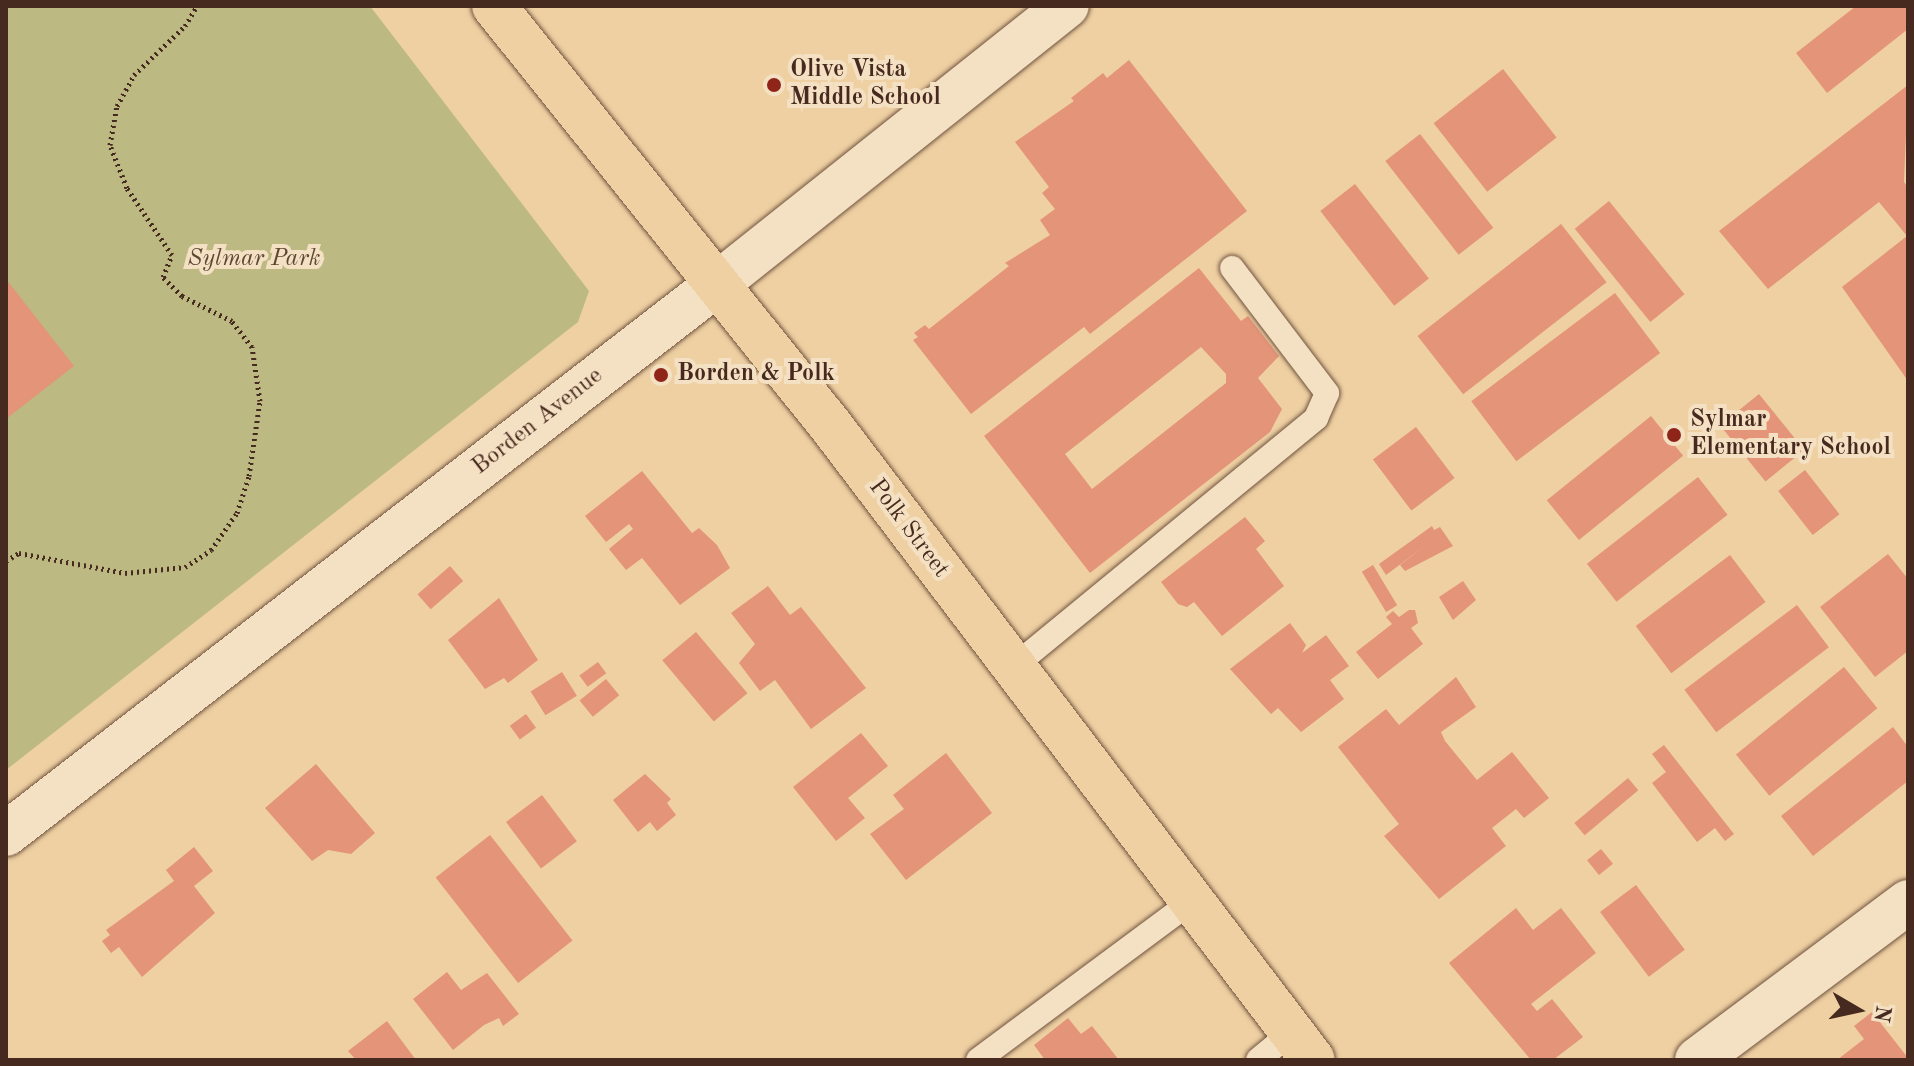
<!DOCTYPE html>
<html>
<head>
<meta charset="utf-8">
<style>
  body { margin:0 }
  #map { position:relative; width:1914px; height:1066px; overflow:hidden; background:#eed0a2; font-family:"Old Standard TT",serif }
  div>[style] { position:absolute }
  .green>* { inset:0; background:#bcba82 }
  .building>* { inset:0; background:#e49479; transform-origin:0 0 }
  .path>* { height:5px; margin-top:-2.5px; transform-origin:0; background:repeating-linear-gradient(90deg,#472a1f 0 2px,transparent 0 6px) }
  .roads { filter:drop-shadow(0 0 2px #715440) drop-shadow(0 0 2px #715440) }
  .lane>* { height:24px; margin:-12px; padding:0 12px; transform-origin:12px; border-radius:12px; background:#f4e0c3 }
  .street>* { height:44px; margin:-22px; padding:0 22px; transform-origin:22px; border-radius:22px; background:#f4e0c3 }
  .secondary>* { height:44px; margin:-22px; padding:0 22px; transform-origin:22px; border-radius:22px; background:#f4e0c3 }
  .primary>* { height:44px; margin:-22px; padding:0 22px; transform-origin:22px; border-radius:22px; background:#eed0a2 }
  .dots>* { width:22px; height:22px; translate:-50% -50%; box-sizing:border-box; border:4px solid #f4e0c3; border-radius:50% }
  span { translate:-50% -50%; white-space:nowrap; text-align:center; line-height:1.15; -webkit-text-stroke:8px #f4e0c3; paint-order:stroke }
  .poi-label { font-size:24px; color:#472a1f; font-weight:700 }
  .left { translate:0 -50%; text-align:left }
  .park-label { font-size:24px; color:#5e4733; font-style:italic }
  .street-label { font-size:24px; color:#472a1f }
  .frame { position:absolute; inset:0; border:8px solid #472a1f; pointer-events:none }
  .north { position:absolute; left:1818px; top:970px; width:80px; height:80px; -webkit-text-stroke:6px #f4e0c3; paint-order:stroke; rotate:99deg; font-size:22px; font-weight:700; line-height:32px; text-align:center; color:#472a1f }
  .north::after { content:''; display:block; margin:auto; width:28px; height:36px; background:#472a1f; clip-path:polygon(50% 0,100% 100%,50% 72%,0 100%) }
</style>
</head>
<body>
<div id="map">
  <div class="green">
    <div style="clip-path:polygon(6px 6px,370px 6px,589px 291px,578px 322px,6px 770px)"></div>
  </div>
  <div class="building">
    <div style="clip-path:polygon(1856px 6px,1908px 6px,1908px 29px,1827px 93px,1796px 53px)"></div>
    <div style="clip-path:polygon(1129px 60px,1247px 211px,1090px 334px,1084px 327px,971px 414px,913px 340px,918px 337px,914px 333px,925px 325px,929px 329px,1009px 266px,1005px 263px,1050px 235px,1040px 220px,1055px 209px,1042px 193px,1049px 187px,1015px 142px,1074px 101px,1071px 98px,1103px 73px,1107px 78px)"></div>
    <div style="left:1503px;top:69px;width:87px;height:88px;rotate:52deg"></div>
    <div style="clip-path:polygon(1908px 85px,1904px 182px,1908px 188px,1908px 381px,1842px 287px,1907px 236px,1879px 202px,1768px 289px,1719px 231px)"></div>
    <div style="left:1420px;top:134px;width:119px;height:44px;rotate:52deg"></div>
    <div style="left:1355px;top:184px;width:120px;height:44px;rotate:52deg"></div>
    <div style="left:1609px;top:201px;width:120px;height:44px;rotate:51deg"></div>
    <div style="left:1561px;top:224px;width:74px;height:182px;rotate:52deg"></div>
    <div style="clip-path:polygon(evenodd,1199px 268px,1241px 321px,1248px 316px,1279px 356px,1258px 378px,1282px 409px,1270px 432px,1090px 573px,984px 436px,1199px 268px,1201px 347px,1226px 374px,1226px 383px,1092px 489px,1065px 454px,1201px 347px)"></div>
    <div style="clip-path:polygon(6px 279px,74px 366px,6px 419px)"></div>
    <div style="left:1615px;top:293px;width:75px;height:180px;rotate:53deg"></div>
    <div style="left:1759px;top:394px;width:72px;height:50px;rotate:51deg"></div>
    <div style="left:1651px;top:416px;width:51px;height:134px;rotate:51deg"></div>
    <div style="left:1416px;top:427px;width:64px;height:54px;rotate:53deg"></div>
    <div style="left:1805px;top:470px;width:56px;height:34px;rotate:52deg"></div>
    <div style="clip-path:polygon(642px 471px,692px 533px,699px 528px,717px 545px,730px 568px,680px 605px,642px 558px,626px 570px,609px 549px,633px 529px,629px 524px,606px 542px,585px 516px)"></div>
    <div style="left:1698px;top:477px;width:48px;height:141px;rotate:52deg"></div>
    <div style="clip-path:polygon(1245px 517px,1265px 541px,1256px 549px,1284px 586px,1222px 636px,1194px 602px,1187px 607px,1178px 604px,1161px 582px)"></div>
    <div style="clip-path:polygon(1432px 526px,1434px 530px,1440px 527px,1453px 546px,1405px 571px,1400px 565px,1426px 545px,1386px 575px,1379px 564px)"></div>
    <div style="clip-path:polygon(1888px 554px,1908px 579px,1908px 651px,1875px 677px,1820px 607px)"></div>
    <div style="left:1730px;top:555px;width:59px;height:118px;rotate:53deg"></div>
    <div style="left:1373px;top:565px;width:47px;height:13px;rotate:59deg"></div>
    <div style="left:450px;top:566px;width:20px;height:43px;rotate:49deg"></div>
    <div style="clip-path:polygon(1463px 581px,1476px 600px,1453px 620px,1439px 597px)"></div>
    <div style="clip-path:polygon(768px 586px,790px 615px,801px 607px,866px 688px,811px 729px,775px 680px,760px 691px,739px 663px,755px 644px,731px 613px)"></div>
    <div style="clip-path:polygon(499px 598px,538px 660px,508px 683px,504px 678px,485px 689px,448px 640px)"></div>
    <div style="left:1797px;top:605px;width:53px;height:141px;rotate:53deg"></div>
    <div style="clip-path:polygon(1409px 610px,1415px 610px,1418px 623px,1411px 628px,1423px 644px,1378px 679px,1356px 652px,1392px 624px,1386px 617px,1393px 611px,1399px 617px)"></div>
    <div style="clip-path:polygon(1290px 623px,1306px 645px,1302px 653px,1326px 635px,1349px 666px,1330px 680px,1344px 699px,1301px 732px,1278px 708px,1271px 714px,1230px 669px)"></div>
    <div style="left:696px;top:632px;width:80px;height:44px;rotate:50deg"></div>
    <div style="left:598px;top:662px;width:14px;height:23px;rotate:54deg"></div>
    <div style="left:1844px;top:667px;width:53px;height:139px;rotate:51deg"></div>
    <div style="left:562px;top:672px;width:28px;height:37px;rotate:58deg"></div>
    <div style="clip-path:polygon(1456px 677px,1476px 707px,1441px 732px,1445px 741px,1477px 780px,1512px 752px,1549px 798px,1524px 818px,1516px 809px,1492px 828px,1506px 846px,1439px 899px,1384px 836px,1399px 824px,1338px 747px,1386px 709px,1399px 725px)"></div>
    <div style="left:606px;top:679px;width:21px;height:34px;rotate:51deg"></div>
    <div style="left:526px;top:714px;width:17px;height:20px;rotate:54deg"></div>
    <div style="clip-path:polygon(1893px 727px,1908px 747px,1908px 781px,1813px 856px,1781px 816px)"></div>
    <div style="clip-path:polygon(861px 733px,888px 766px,848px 798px,865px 818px,836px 841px,793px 787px)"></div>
    <div style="clip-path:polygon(1664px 745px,1734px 834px,1725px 841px,1715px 828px,1697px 842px,1652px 783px,1666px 772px,1652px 754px)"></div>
    <div style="clip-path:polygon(946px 753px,992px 813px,906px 880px,870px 834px,904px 809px,893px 795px)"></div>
    <div style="clip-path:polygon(316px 764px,375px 833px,351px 854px,328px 850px,312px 861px,265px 808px)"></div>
    <div style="clip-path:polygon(645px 774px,671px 799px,667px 803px,676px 815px,657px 831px,650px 822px,638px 832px,613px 800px)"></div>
    <div style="left:1628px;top:778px;width:16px;height:70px;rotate:50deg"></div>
    <div style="left:542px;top:795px;width:58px;height:45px;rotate:53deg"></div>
    <div style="left:490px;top:835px;width:134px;height:69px;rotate:52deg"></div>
    <div style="clip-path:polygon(194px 847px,213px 871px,194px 886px,215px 913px,142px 977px,119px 947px,111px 953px,102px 941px,110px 935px,106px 930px,174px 881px,166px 870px)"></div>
    <div style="left:1601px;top:849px;width:19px;height:18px;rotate:51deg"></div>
    <div style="left:1636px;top:885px;width:81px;height:45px;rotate:53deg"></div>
    <div style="clip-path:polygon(1516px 908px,1533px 930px,1561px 908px,1596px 953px,1531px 1004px,1537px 1011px,1552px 999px,1583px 1037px,1553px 1060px,1531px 1060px,1449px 963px)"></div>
    <div style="clip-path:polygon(447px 972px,461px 990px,487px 973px,519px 1014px,503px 1026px,499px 1018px,484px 1025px,453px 1050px,413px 999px)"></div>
    <div style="clip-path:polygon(1872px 1012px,1908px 1058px,1908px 1060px,1837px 1060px,1864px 1039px,1854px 1026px)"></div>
    <div style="clip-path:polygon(1068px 1018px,1081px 1034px,1092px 1026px,1119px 1060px,1045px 1060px,1034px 1045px)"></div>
    <div style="clip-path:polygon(387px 1021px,416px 1060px,356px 1060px,348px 1051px)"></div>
  </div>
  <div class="path">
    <div style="left:6px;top:561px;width:15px;rotate:-32deg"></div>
    <div style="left:19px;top:553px;width:108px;rotate:10.7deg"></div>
    <div style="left:125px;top:573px;width:60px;rotate:-5.7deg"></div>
    <div style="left:185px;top:567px;width:31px;rotate:-33deg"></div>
    <div style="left:211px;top:550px;width:45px;rotate:-54.9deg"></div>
    <div style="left:237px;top:513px;width:39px;rotate:-72deg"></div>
    <div style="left:249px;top:476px;width:76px;rotate:-81.7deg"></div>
    <div style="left:260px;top:401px;width:55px;rotate:-98.4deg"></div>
    <div style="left:252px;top:347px;width:33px;rotate:-128deg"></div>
    <div style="left:232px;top:321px;width:56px;rotate:-153.4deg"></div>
    <div style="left:182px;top:296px;width:27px;rotate:-135deg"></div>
    <div style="left:163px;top:277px;width:24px;rotate:-68deg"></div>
    <div style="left:172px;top:255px;width:81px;rotate:-123.9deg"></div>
    <div style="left:127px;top:188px;width:46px;rotate:-111.6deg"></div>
    <div style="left:110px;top:145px;width:40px;rotate:-80deg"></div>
    <div style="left:117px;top:106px;width:35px;rotate:-61deg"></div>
    <div style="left:134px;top:75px;width:71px;rotate:-43.9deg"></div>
    <div style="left:185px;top:26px;width:23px;rotate:-59deg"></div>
  </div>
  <div class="roads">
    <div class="lane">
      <div style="left:1012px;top:668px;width:394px;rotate:-39.4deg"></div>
      <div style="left:1316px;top:418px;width:27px;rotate:-66deg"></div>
      <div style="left:1327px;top:393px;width:157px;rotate:-127.2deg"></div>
      <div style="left:978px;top:1060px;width:265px;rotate:-36.6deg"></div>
      <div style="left:1258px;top:1060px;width:44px;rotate:-39.5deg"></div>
    </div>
    <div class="street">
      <div style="left:717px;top:284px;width:447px;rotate:-38.5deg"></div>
      <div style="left:1697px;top:1060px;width:264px;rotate:-36.8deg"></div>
    </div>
    <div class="secondary">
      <div style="left:6px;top:834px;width:899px;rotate:-37.72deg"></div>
    </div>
    <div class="primary">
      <div style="left:494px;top:6px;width:538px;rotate:51.26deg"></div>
      <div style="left:831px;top:426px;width:796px;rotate:52.76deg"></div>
    </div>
  </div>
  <div class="dots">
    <div style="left:774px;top:85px;background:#8f2418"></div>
    <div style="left:661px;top:375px;background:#8f2418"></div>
    <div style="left:1674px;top:435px;background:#8f2418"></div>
  </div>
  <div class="poi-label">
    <span class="left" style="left:790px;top:85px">Olive Vista<br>Middle School</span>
    <span class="left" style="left:677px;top:375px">Borden &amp; Polk</span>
    <span class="left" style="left:1690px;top:435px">Sylmar<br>Elementary School</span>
  </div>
  <div class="park-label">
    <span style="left:254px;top:260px">Sylmar Park</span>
  </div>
  <div class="street-label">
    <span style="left:538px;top:422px;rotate:-38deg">Borden Avenue</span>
    <span style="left:908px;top:529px;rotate:53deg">Polk Street</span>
  </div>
  <div class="frame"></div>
  <div class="north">N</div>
</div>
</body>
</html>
